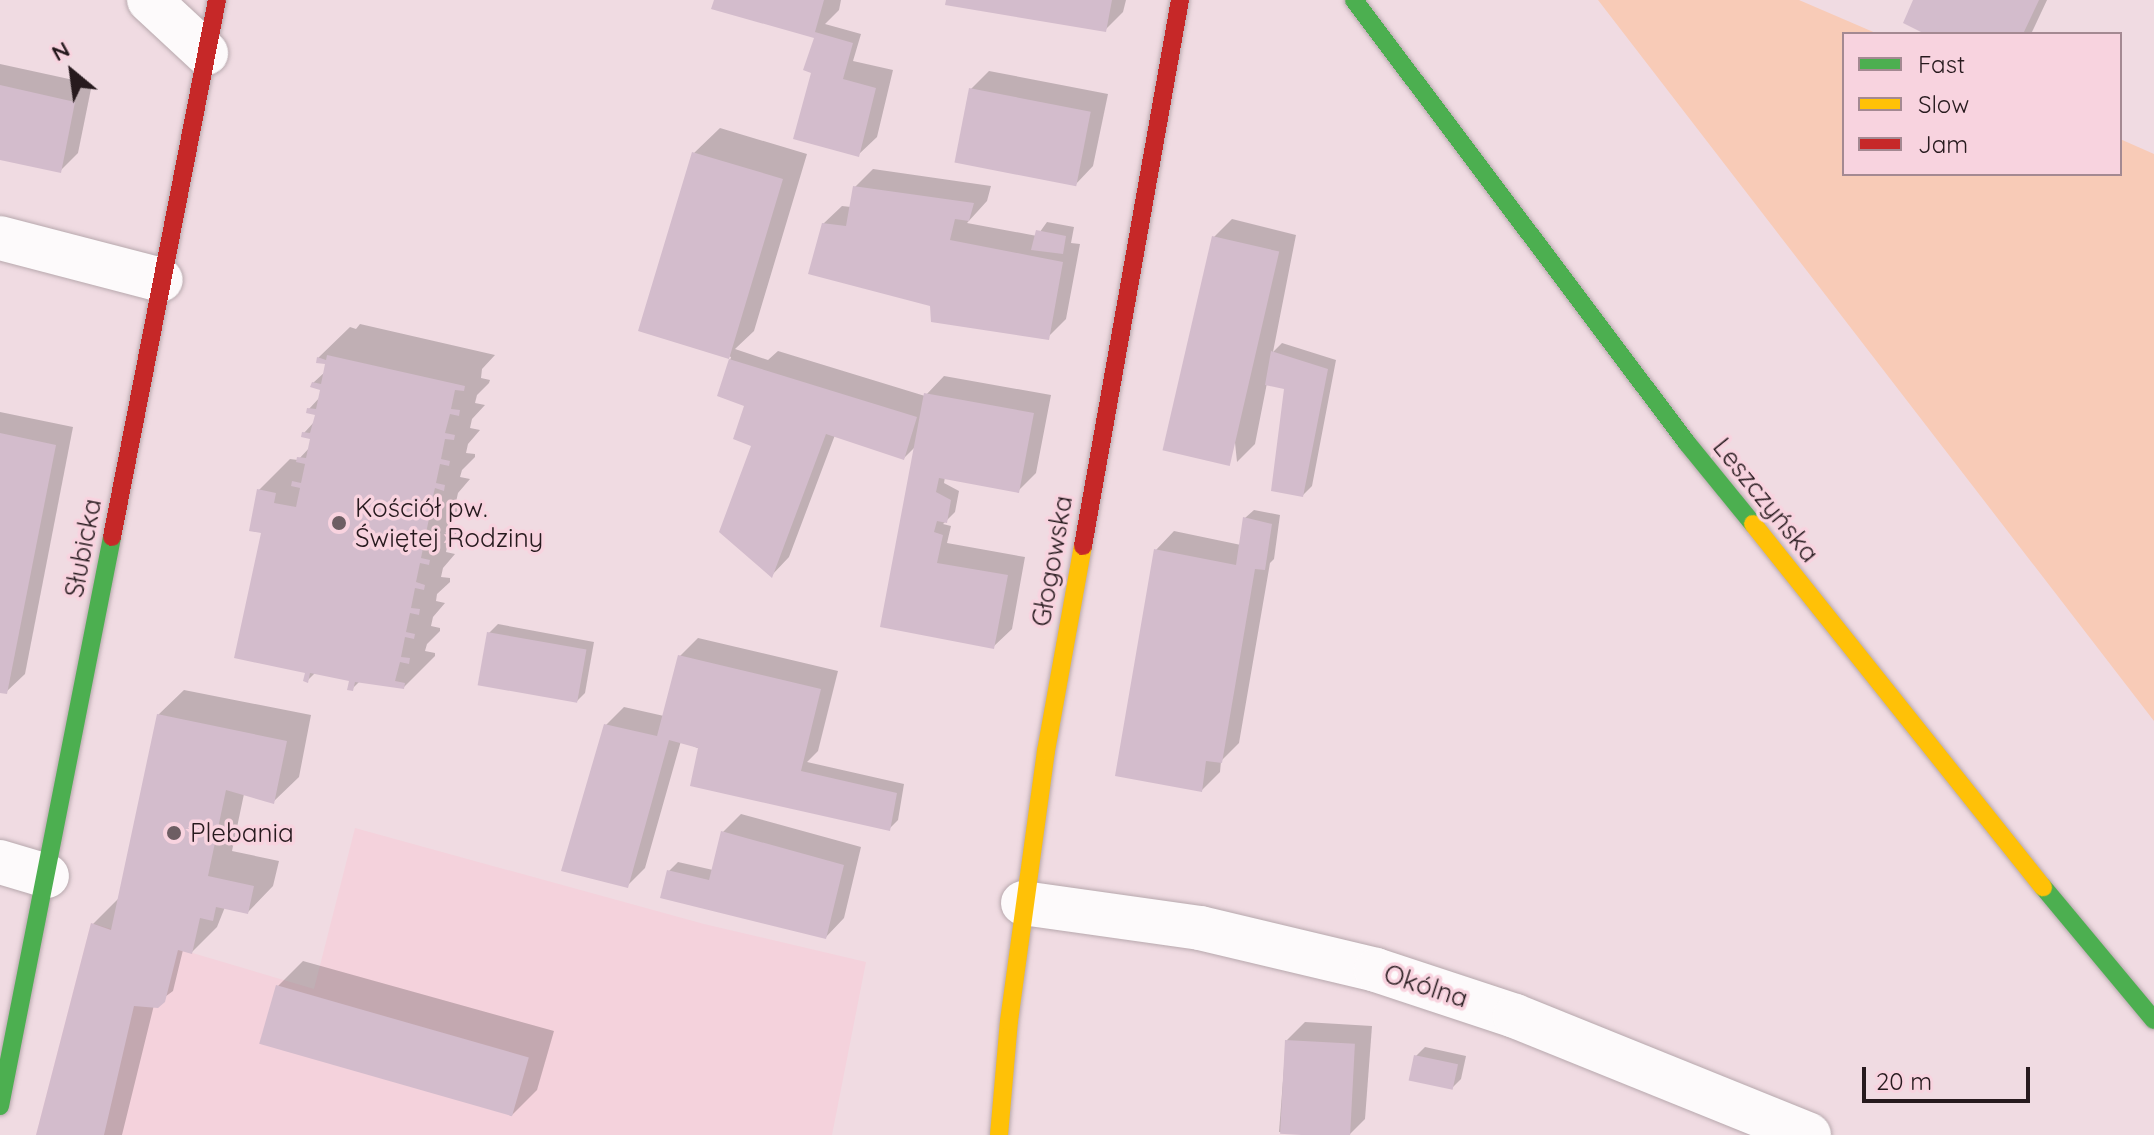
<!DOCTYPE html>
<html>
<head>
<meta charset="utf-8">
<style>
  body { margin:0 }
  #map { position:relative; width:2154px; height:1135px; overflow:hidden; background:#f0dbe2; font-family:Quicksand,sans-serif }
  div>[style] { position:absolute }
  .built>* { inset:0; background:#f4d2dc }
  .green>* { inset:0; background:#f8cbb7 }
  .shadow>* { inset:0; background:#0003 }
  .building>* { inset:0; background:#d3bccc; transform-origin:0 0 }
  .roads { filter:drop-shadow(0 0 2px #b7a8ad) drop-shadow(0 0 2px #b7a8ad) }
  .street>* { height:44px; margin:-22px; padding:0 22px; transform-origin:22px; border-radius:22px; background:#fdfafb }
  .fast>* { height:18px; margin:-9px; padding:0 9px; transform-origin:9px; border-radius:9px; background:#4caf50 }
  .slow>* { height:18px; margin:-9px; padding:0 9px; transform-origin:9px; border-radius:9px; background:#ffc107 }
  .jam>* { height:18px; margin:-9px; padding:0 9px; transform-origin:9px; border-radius:9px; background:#c62828 }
  .dots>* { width:22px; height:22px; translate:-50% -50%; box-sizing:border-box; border:4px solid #f8d3df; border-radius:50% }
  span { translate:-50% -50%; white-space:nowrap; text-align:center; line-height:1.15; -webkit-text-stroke:7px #f8d3df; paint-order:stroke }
  .street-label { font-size:26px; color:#271a1e }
  .poi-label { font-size:26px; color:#271a1e }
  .left { translate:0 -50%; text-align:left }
  .legend { position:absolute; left:1842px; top:32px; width:280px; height:144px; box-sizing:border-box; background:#f8d3df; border:2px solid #a48992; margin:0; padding:10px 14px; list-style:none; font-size:24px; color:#271a1e }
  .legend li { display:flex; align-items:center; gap:16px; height:40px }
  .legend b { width:40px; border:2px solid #a48992 }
  .north { position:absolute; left:32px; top:32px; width:80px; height:80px; -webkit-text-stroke:6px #f8d3df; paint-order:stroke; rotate:331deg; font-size:22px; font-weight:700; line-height:32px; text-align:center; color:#271a1e }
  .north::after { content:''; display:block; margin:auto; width:28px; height:36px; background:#271a1e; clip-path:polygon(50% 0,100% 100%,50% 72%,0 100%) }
  .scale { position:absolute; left:1862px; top:1067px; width:168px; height:36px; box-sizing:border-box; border:4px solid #271a1e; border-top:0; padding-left:10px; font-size:24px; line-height:28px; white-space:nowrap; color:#271a1e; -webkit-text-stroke:6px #f8d3df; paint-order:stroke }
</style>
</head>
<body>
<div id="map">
  <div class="built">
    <div style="clip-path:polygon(355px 828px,704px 924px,866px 962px,832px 1135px,36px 1135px,91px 923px,314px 989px)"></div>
  </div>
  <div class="green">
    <div style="clip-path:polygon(1598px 0,1799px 0,1878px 34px,1844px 34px,1844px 174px,2120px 174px,2120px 139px,2154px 154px,2154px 721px)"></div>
  </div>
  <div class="shadow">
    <div style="clip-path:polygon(716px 0,841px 0,839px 10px,825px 24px,861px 34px,853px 61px,893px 70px,877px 137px,858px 155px,813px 74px,816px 36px)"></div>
    <div style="clip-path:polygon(948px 0,1126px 0,1123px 12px,1105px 30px)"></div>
    <div style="clip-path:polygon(1916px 0,2047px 0,2031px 34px,1930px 34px)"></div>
    <div style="clip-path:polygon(0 64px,92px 84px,78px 153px,60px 171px,0 159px)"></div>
    <div style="clip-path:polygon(989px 71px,1108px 94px,1093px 166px,1075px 185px,971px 89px)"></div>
    <div style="clip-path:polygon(720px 128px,807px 154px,754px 331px,735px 349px,768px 360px,778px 351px,925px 396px,944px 376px,1051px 395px,1036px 473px,1018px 491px,945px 477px,944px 483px,959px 491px,955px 512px,943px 524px,951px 526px,947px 543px,1025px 557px,1012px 629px,993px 647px,882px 625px,916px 446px,904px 458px,835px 435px,789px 557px,772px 575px,747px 404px,719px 395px,731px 357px,641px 329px,694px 153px)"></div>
    <div style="clip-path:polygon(873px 169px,991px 186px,987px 201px,967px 223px,1037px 236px,1047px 222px,1074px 227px,1071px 243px,1080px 244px,1066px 319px,1048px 337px,932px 305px,823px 224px,842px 206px,851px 207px,855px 187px)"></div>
    <div style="clip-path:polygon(1232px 219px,1296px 235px,1273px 352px,1282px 343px,1336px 360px,1312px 486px,1303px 495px,1286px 387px,1267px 383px,1255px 444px,1237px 462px,1214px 237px)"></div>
    <div style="clip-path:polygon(360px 324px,495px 355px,482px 369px,481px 378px,490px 380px,489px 383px,477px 395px,475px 403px,485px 405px,472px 419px,470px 428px,480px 430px,468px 444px,466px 453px,475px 454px,475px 457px,462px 470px,460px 477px,470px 479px,458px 493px,456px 502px,465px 504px,453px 518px,451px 527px,460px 529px,448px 543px,446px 552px,455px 554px,443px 568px,441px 577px,450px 578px,450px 582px,437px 594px,436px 601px,445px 603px,433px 617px,431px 626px,440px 628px,440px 631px,427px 644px,425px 651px,435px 653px,435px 656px,404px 687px,360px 681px,352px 689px,352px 680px,316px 672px,308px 680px,263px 532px,259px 490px,290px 459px,298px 460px,311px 446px,312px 437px,304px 433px,315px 421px,317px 413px,309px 409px,320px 397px,322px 388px,313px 383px,326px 371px,328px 363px,318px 358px,350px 327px,356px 329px)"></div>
    <div style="clip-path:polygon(0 412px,73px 427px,25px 674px,6px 692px,0 691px)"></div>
    <div style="clip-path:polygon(1254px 510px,1280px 515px,1274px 559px,1270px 563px,1239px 743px,1221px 761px,1220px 772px,1202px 790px,1156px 550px,1174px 531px,1241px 545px,1245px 518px)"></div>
    <div style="clip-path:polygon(498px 624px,594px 642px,585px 693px,576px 702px,489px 633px)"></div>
    <div style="clip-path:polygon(698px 638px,838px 671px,818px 751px,807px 762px,904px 784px,898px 820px,889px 829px,681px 741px,645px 868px,627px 886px,606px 725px,624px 707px,664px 716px,680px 656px)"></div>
    <div style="clip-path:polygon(184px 690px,311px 715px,299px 777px,273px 802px,244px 794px,232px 851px,279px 861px,273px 886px,248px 912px,225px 907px,217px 927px,192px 952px,183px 950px,173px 991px,154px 1005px,122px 1135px,38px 1135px,93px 924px,120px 897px,158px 715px)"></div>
    <div style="clip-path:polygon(741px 814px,861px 847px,844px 918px,826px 937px,669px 871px,678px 862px,713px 870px,723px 832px)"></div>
    <div style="clip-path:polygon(303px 961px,554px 1031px,537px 1090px,511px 1116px,278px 986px)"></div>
    <div style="clip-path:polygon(1305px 1022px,1372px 1026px,1365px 1119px,1349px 1135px,1279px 1132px,1286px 1041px)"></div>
    <div style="clip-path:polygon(1425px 1047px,1466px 1056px,1461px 1079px,1452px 1088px,1416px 1056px)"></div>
  </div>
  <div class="building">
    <div style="clip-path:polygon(714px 0,824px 0,815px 32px,853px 43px,843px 79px,876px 88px,859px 157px,793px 139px,811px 73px,803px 70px,814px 38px,711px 9px)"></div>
    <div style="clip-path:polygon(946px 0,1112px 0,1106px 32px,945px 5px)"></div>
    <div style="clip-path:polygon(1913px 0,2039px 0,2023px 34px,1925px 34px,1903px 23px)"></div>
    <div style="clip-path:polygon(0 85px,75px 102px,61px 173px,0 160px)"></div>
    <div style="left:969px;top:88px;width:124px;height:76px;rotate:11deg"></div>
    <div style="clip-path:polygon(692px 152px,783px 179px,729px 359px,917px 417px,904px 460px,826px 434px,772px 578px,719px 532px,751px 446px,733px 439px,744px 406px,717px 396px,729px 359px,638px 331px)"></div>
    <div style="clip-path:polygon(853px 186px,974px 203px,969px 221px,955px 219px,950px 240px,1063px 262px,1049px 340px,931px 322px,930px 306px,808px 274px,822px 223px,846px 226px)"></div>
    <div style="clip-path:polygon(1036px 230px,1066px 236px,1063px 254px,1031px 250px)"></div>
    <div style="left:1212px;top:236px;width:69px;height:220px;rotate:13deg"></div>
    <div style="clip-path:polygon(1271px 351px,1328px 369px,1303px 497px,1271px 491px,1284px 389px,1265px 385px)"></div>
    <div style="clip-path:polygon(327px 355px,465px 386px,464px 391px,455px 390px,451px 409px,460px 410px,459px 416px,450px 414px,445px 433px,455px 435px,454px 440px,445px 439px,441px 459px,450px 461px,449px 466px,440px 464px,436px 483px,445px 485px,444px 491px,435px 488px,430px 508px,440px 510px,439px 515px,430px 514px,426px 533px,435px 535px,434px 540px,425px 539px,421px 558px,430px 560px,429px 565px,420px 563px,416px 582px,425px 585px,424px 590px,415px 588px,411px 608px,420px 609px,419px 615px,410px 613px,406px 632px,415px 634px,414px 639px,405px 637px,401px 657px,410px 658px,409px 664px,400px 662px,395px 681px,405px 683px,404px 689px,355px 682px,353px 691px,347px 690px,349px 681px,310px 673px,308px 683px,303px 681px,305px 673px,234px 658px,261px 533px,249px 531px,257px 489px,276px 493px,274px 503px,296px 507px,300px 488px,291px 486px,292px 481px,301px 483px,305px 464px,296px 462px,297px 457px,306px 458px,310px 439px,301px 437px,302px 432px,310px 433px,315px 415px,306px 413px,307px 408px,316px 409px,320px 390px,310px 387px,312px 382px,321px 384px,325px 364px,316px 363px,317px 357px,326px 360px)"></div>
    <div style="clip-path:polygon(924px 393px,1034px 413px,1019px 493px,939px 478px,936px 492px,951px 500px,947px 523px,937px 521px,934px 532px,943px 535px,937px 563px,1008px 575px,994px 649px,880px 627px)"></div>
    <div style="clip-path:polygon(0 433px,56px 445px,7px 694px,0 693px)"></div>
    <div style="clip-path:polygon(1243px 517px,1272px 524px,1265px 570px,1255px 569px,1222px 763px,1206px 761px,1202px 792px,1115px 776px,1154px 549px,1236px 565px)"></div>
    <div style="left:487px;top:632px;width:101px;height:54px;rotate:10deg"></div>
    <div style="clip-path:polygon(678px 655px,821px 689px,801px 771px,897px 793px,890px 831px,690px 786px,698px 748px,669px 740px,628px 888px,561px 871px,604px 724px,657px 736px)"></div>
    <div style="clip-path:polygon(157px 714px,287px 741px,274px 804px,226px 790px,208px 876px,254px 886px,248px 914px,216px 907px,213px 921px,200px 918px,192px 954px,178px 950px,165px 1002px,158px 1008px,134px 1006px,104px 1135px,36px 1135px,91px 923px,111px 930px)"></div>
    <div style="clip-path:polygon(721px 831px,844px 865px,826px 939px,660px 898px,667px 870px,709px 880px)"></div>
    <div style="left:276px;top:985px;width:263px;height:61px;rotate:16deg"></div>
    <div style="left:1285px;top:1040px;width:70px;height:94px;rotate:3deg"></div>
    <div style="left:1414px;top:1055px;width:45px;height:26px;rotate:12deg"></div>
  </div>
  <div class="roads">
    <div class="street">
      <div style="left:149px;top:0;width:78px;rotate:42.9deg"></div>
      <div style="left:0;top:238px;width:166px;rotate:14.6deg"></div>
      <div style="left:0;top:862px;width:49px;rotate:16.6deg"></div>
      <div style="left:1023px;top:903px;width:179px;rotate:8deg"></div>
      <div style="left:1200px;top:928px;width:181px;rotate:13.4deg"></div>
      <div style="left:1376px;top:970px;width:146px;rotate:18.3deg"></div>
      <div style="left:1515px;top:1016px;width:317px;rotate:22deg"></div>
    </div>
    <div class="fast">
      <div style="left:1354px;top:0;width:554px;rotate:53.07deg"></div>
      <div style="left:1687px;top:443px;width:104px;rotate:50.8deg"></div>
      <div style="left:2043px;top:887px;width:173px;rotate:50.2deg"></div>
      <div style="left:0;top:1106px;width:580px;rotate:-78.86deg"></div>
    </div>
    <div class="slow">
      <div style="left:1753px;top:524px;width:465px;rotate:51.4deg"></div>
      <div style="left:999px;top:1135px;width:114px;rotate:-85deg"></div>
      <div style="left:1009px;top:1021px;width:273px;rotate:-82.2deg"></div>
      <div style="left:1046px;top:751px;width:208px;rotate:-79.8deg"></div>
    </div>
    <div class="jam">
      <div style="left:112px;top:537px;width:547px;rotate:-78.94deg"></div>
      <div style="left:1083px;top:546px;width:555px;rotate:-79.93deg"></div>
    </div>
  </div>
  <div class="dots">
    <div style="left:339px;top:523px;background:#6d5e63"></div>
    <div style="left:174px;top:833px;background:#6d5e63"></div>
  </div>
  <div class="street-label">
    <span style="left:1766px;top:500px;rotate:51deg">Leszczyńska</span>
    <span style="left:83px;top:548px;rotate:-79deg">Słubicka</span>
    <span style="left:1052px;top:561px;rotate:-80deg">Głogowska</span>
    <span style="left:1426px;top:986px;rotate:18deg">Okólna</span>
  </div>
  <div class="poi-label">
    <span class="left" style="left:355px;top:523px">Kościół pw.<br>Świętej Rodziny</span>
    <span class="left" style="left:190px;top:833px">Plebania</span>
  </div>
  <ul class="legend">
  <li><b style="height:10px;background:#4caf50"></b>Fast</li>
  <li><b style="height:10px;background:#ffc107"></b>Slow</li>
  <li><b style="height:10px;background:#c62828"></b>Jam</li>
  </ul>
  <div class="north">N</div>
  <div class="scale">20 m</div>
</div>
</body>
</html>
